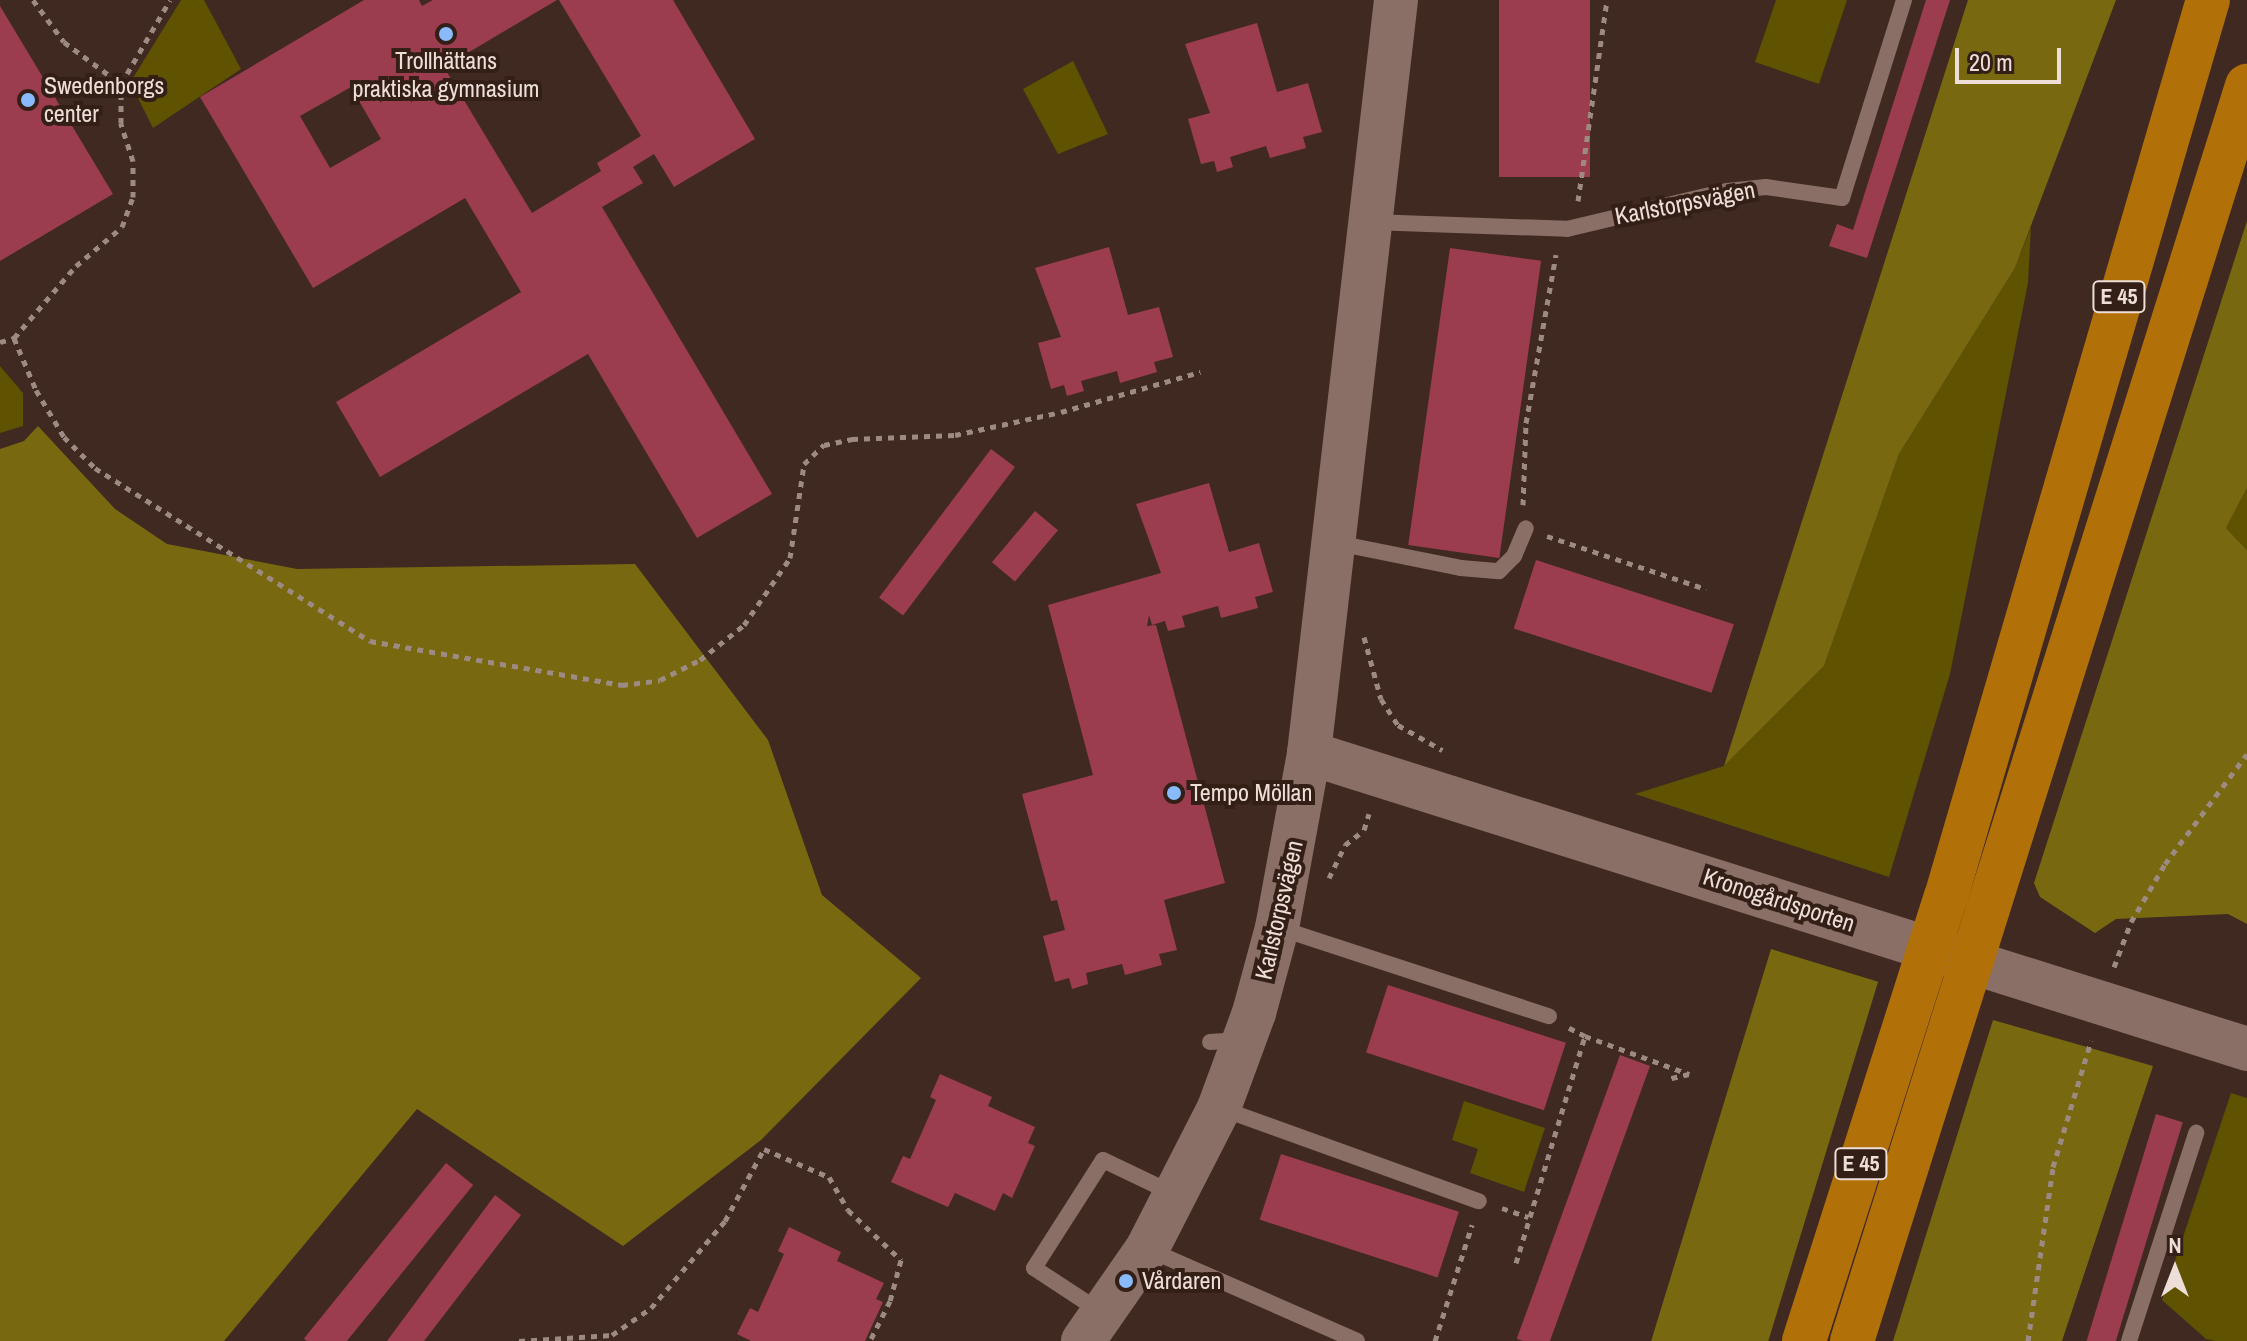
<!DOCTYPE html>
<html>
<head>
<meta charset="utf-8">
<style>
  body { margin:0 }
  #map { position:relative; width:2247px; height:1341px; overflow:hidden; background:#3f2921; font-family:"Archivo Narrow",sans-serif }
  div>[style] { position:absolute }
  .green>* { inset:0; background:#5f5201 }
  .forest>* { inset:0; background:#786910; transform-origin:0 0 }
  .building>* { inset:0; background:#9c3d4f; transform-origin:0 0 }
  .path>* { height:5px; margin-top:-2.5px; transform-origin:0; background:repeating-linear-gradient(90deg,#9d8a83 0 6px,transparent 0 12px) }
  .lane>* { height:16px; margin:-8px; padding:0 8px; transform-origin:8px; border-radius:8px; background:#896f66 }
  .secondary>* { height:44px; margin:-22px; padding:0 22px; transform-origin:22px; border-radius:22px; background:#896f66 }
  .highway>* { height:44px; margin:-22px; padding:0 22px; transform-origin:22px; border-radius:22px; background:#b17108 }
  .dots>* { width:22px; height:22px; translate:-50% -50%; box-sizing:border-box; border:4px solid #341f17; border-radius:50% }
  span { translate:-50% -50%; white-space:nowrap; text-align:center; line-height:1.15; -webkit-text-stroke:8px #341f17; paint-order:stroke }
  .shield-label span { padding:2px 6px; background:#341f17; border:2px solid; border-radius:6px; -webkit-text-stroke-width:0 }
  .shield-label { font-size:22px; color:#edded8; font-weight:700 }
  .poi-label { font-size:24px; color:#edded8 }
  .left { translate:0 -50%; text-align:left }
  .street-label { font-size:24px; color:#edded8 }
  .north { position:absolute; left:2135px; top:1229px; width:80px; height:80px; -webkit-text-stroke:6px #341f17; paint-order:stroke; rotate:0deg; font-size:22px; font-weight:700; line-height:32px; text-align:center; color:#edded8 }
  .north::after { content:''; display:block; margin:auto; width:28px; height:36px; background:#edded8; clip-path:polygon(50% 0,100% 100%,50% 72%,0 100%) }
  .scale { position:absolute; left:1955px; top:48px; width:106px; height:36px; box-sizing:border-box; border:4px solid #edded8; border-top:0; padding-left:10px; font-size:24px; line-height:28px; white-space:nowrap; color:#edded8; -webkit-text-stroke:6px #341f17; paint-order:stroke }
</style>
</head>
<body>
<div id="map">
  <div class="green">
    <div style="clip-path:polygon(181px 0,204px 0,241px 69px,153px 128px,132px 86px,133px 78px)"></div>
    <div style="clip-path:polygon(1776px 0,1847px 0,1819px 84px,1755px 62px)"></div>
    <div style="clip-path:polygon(1073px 61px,1108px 134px,1058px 154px,1023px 89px)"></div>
    <div style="clip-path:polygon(2031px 227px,2028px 283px,1950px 674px,1889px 877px,1635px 794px,1724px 766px,1824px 666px,1899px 454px,2015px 268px)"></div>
    <div style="clip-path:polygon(0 366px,23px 393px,23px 426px,0 433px)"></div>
    <div style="clip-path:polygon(2247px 488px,2247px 550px,2226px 528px)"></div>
    <div style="clip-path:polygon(2231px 1093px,2247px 1098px,2247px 1341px,2215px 1341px,2206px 1339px,2162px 1300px)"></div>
    <div style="clip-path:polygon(1464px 1101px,1545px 1128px,1524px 1192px,1470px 1173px,1478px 1149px,1452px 1140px)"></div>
  </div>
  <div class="forest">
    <div style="clip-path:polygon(1968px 0,2116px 0,2015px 268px,1899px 454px,1824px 666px,1724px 766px)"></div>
    <div style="clip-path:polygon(2247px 221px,2247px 488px,2226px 528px,2247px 550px,2247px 924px,2228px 914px,2116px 919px,2095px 933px,2040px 897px,2034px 883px)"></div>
    <div style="clip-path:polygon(38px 426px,115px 509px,167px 544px,297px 569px,635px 564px,768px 740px,822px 895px,921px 978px,761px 1140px,623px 1246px,417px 1109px,224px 1341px,0 1341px,0 449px,24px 441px)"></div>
    <div style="left:1771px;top:949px;width:112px;height:410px;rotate:17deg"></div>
    <div style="clip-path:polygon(1993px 1020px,2153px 1066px,2062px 1341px,1893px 1341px)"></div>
  </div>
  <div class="building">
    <div style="clip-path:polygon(evenodd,364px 0,419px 0,422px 6px,433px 0,557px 0,444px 67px,532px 213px,601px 171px,597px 163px,641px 136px,559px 0,673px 0,755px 139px,674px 187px,654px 154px,633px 167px,643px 183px,602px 207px,772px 494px,697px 538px,588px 354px,380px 477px,336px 402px,521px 292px,465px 198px,313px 288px,200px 97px,364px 0,351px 87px,381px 139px,330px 168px,300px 116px,351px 87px)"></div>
    <div style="left:1499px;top:0;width:91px;height:177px"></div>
    <div style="clip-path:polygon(1926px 0,1950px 0,1867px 258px,1829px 246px,1837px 224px,1853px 230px)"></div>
    <div style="clip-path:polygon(0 6px,113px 194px,0 261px)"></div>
    <div style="clip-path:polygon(1257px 23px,1277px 92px,1308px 83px,1322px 132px,1303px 137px,1306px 148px,1270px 158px,1266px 146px,1230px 157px,1233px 167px,1217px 172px,1214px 161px,1201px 164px,1188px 119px,1210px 113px,1185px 44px)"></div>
    <div style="clip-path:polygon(1109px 247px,1128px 315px,1159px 307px,1173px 357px,1154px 362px,1157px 372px,1120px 383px,1117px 371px,1081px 381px,1084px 391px,1067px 396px,1064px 385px,1051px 389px,1038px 343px,1061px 337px,1035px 268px)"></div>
    <div style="left:1450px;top:248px;width:92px;height:300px;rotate:8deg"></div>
    <div style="left:991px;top:449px;width:30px;height:186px;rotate:37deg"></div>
    <div style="clip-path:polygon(1209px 483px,1229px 552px,1259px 543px,1273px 592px,1255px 597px,1258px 608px,1221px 618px,1218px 606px,1182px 616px,1185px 627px,1168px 631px,1165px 621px,1152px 625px,1149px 615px,1147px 626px,1156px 625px,1225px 883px,1164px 900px,1177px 950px,1159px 954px,1162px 965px,1125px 975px,1122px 964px,1086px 973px,1088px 984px,1072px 989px,1069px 978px,1055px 982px,1043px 936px,1065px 930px,1057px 900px,1051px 901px,1022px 794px,1093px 775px,1048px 605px,1161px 573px,1136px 504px)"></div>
    <div style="left:1035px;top:511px;width:30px;height:67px;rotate:40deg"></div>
    <div style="left:1536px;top:560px;width:208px;height:72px;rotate:18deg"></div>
    <div style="left:1388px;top:985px;width:187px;height:71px;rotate:18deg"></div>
    <div style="left:1620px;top:1055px;width:32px;height:302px;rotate:20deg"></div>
    <div style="clip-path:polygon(940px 1074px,992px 1097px,988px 1106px,1035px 1127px,1028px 1143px,1035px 1146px,1012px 1198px,1003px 1193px,995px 1211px,955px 1193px,948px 1207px,891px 1182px,903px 1156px,910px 1159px,936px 1100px,930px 1097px)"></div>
    <div style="left:2156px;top:1114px;width:28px;height:239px;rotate:17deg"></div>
    <div style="left:1281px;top:1154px;width:187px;height:69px;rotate:18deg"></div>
    <div style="left:446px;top:1163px;width:35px;height:226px;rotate:39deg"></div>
    <div style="clip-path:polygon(495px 1195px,521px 1215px,424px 1341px,387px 1341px)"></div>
    <div style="clip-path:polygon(789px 1227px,841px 1252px,837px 1261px,884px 1283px,876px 1299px,883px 1302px,865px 1341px,751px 1341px,737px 1334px,750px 1308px,758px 1312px,784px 1254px,778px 1251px)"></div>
  </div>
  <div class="path">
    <div style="left:33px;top:0;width:52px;rotate:53.6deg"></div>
    <div style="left:64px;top:42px;width:71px;rotate:36.4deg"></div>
    <div style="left:1578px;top:201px;width:203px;rotate:-81.8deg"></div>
    <div style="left:14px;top:338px;width:56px;rotate:67.1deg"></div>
    <div style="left:36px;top:390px;width:55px;rotate:59.2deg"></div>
    <div style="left:64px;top:437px;width:44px;rotate:45deg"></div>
    <div style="left:95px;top:468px;width:325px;rotate:32.2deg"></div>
    <div style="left:370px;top:641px;width:256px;rotate:9.9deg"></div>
    <div style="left:622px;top:685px;width:38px;rotate:-7deg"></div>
    <div style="left:660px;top:680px;width:45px;rotate:-26.6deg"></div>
    <div style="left:700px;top:660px;width:56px;rotate:-38.5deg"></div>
    <div style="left:744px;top:625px;width:81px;rotate:-55.5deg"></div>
    <div style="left:790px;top:558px;width:95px;rotate:-81.5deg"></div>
    <div style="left:804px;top:464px;width:28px;rotate:-44deg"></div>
    <div style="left:824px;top:445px;width:29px;rotate:-12deg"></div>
    <div style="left:852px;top:439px;width:103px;rotate:-2.2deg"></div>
    <div style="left:955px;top:435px;width:108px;rotate:-12.2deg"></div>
    <div style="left:1061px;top:412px;width:145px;rotate:-16.1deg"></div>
    <div style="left:0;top:342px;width:15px;rotate:-16deg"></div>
    <div style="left:14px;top:338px;width:95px;rotate:-49.3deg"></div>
    <div style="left:76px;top:266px;width:60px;rotate:-40.3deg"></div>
    <div style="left:122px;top:227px;width:32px;rotate:-70deg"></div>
    <div style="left:133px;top:197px;width:36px;rotate:-90deg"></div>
    <div style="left:133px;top:161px;width:40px;rotate:-108deg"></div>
    <div style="left:121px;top:123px;width:39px;rotate:-90deg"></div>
    <div style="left:121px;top:84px;width:97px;rotate:-59.7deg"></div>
    <div style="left:1523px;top:505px;width:82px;rotate:-87.9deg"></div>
    <div style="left:1526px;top:423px;width:171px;rotate:-79.9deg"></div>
    <div style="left:1547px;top:536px;width:168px;rotate:18.4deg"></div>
    <div style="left:1364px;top:637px;width:64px;rotate:74.7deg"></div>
    <div style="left:1381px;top:699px;width:31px;rotate:57deg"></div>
    <div style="left:1398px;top:725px;width:51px;rotate:29.6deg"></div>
    <div style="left:1329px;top:878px;width:37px;rotate:-64deg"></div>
    <div style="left:1345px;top:845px;width:24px;rotate:-38deg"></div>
    <div style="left:1364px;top:830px;width:17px;rotate:-73deg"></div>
    <div style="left:2114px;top:967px;width:48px;rotate:-69.3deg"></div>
    <div style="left:2131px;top:922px;width:67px;rotate:-59.6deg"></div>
    <div style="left:2165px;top:864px;width:137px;rotate:-53.3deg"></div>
    <div style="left:1585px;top:1036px;width:111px;rotate:20.1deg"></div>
    <div style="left:1689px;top:1074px;width:22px;rotate:167deg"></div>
    <div style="left:1502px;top:1208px;width:28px;rotate:19deg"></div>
    <div style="left:1516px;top:1263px;width:237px;rotate:-73.1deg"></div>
    <div style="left:1585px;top:1036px;width:18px;rotate:-153deg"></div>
    <div style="left:519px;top:1341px;width:93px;rotate:-3.7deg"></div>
    <div style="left:612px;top:1335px;width:47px;rotate:-34.7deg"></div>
    <div style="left:651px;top:1308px;width:114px;rotate:-49.6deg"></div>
    <div style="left:725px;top:1221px;width:82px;rotate:-61.6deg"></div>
    <div style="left:764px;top:1149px;width:71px;rotate:23.3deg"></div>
    <div style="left:829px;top:1177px;width:38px;rotate:60deg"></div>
    <div style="left:848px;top:1210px;width:73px;rotate:43.3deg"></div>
    <div style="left:901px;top:1260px;width:42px;rotate:105deg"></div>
    <div style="left:890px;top:1301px;width:45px;rotate:116.6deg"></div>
    <div style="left:1435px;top:1341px;width:122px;rotate:-72.3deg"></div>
    <div style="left:2028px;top:1341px;width:176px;rotate:-81.8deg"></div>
    <div style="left:2053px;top:1167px;width:132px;rotate:-73.2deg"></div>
  </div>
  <div class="lane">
    <div style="left:1371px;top:222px;width:196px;rotate:2deg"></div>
    <div style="left:1567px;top:229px;width:164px;rotate:-13.4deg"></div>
    <div style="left:1727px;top:191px;width:39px;rotate:-6deg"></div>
    <div style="left:1766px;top:187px;width:77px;rotate:8.2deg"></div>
    <div style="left:1842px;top:198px;width:207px;rotate:-72.6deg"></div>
    <div style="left:1337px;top:543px;width:126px;rotate:11.4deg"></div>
    <div style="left:1461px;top:568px;width:38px;rotate:5deg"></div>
    <div style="left:1499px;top:571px;width:21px;rotate:-45deg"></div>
    <div style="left:1514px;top:556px;width:30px;rotate:-67deg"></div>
    <div style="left:1279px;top:928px;width:284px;rotate:18.1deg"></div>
    <div style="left:1210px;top:1042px;width:29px;rotate:-4deg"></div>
    <div style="left:1220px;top:1108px;width:275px;rotate:19.8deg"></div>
    <div style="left:1150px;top:1250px;width:226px;rotate:23.7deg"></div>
    <div style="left:1101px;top:1312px;width:80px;rotate:-146.7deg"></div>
    <div style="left:1034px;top:1268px;width:128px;rotate:-57.4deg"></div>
    <div style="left:1103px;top:1160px;width:76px;rotate:25.6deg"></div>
    <div style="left:2129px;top:1341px;width:219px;rotate:-72.1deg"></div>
  </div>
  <div class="secondary">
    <div style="left:1309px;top:753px;width:984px;rotate:17.51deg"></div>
    <div style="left:1083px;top:1341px;width:112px;rotate:-55.2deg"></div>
    <div style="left:1147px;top:1249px;width:158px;rotate:-62.9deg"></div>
    <div style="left:1219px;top:1108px;width:101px;rotate:-69.8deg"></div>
    <div style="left:1254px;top:1013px;width:88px;rotate:-74.9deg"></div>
    <div style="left:1277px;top:928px;width:178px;rotate:-79.6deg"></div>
    <div style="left:1309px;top:753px;width:758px;rotate:-83.41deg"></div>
  </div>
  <div class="highway">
    <div style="left:1804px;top:1341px;width:466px;rotate:-72.3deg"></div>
    <div style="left:1946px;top:897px;width:934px;rotate:-73.72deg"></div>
    <div style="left:1852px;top:1341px;width:1316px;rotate:-72.53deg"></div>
  </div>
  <div class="dots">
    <div style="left:446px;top:34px;background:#88bafc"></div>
    <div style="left:28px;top:100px;background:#88bafc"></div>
    <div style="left:1174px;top:793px;background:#88bafc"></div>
    <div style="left:1126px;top:1281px;background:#88bafc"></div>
  </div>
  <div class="shield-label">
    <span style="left:2119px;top:297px">E 45</span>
    <span style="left:1861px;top:1164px">E 45</span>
  </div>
  <div class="poi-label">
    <span style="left:446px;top:75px">Trollhättans<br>praktiska gymnasium</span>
    <span class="left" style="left:44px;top:100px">Swedenborgs<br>center</span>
    <span class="left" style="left:1190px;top:793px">Tempo Möllan</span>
    <span class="left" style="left:1142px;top:1281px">Vårdaren</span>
  </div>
  <div class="street-label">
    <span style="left:1685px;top:203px;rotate:-11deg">Karlstorpsvägen</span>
    <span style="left:1779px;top:900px;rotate:18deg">Kronogårdsporten</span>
    <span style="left:1279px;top:910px;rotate:-77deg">Karlstorpsvägen</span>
  </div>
  <div class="north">N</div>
  <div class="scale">20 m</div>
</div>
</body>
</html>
